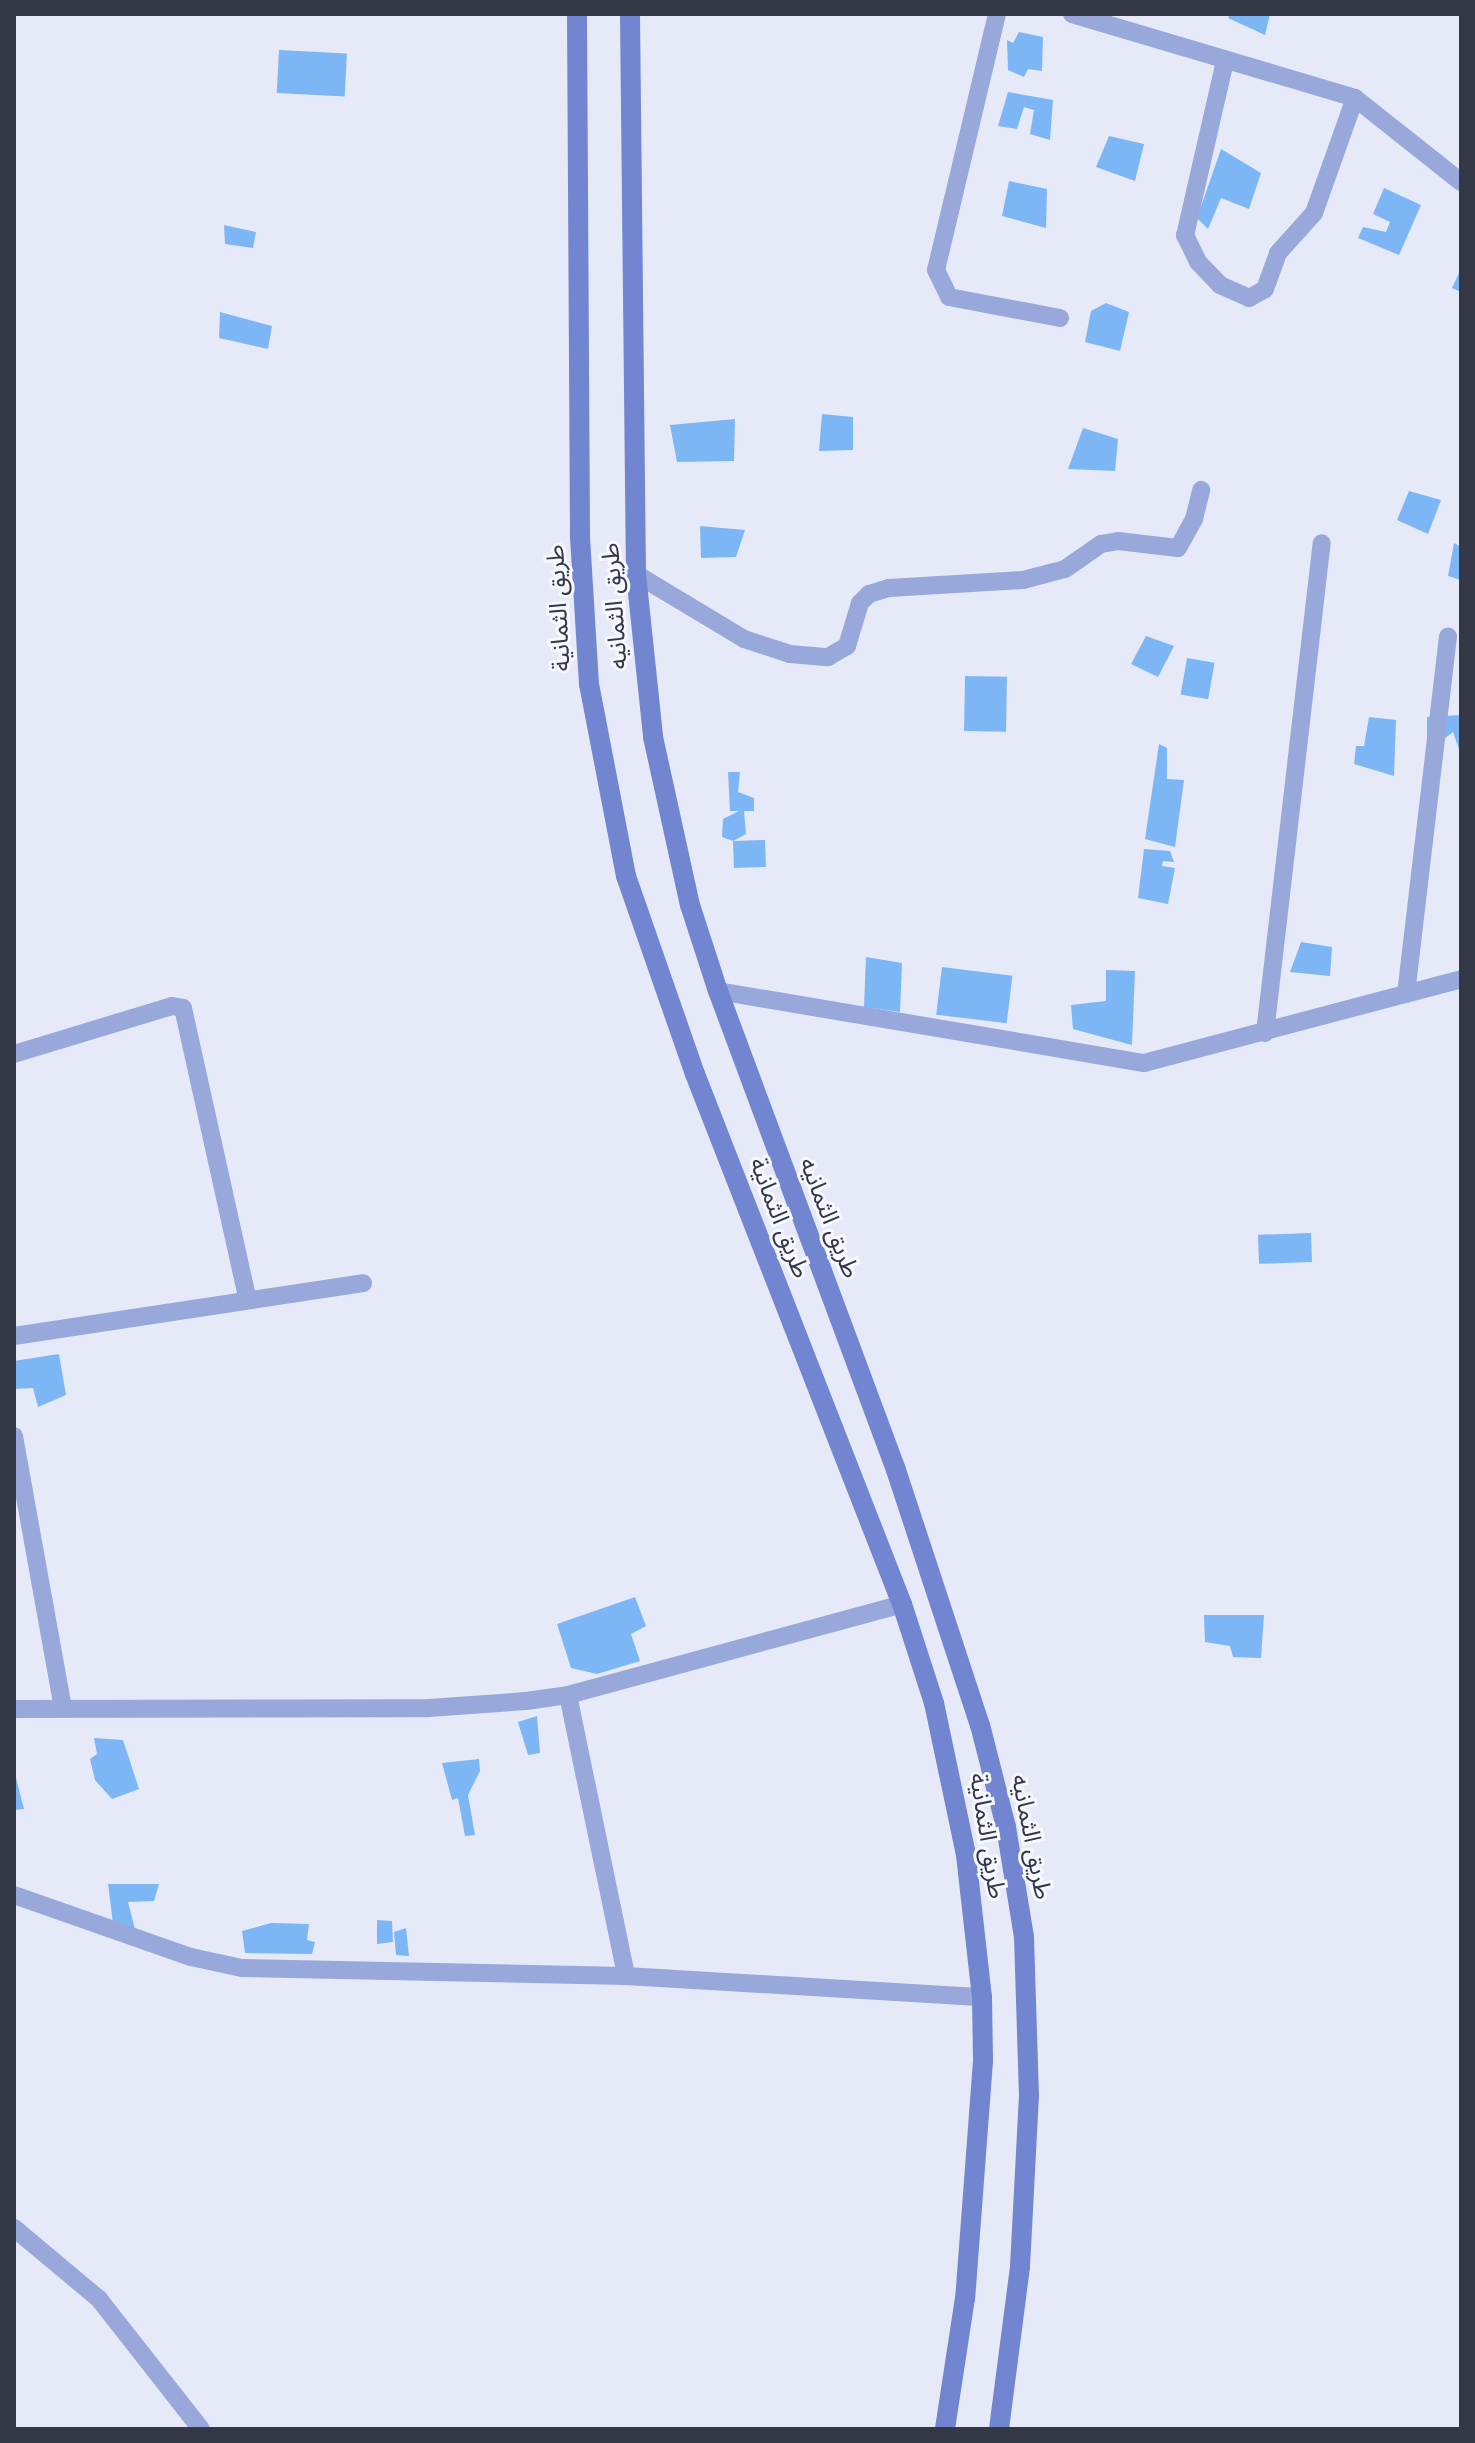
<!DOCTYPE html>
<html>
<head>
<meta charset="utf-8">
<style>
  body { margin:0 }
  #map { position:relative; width:1475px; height:2443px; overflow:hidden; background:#e6eaf8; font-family:"Fira Sans","Noto Sans Arabic",sans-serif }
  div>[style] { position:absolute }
  .building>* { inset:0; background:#7db6f5; transform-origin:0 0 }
  .street>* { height:18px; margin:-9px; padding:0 9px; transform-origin:9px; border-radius:9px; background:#99a8db }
  .secondary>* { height:20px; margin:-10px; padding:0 10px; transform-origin:10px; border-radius:10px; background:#7285d0 }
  span { translate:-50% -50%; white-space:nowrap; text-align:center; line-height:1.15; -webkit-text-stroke:6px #f5f8ff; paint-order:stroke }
  .street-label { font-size:24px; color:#343846 }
  .frame { position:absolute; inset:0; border:16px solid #343846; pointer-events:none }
</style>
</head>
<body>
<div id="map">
  <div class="building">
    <div style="clip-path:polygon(1230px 14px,1270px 14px,1265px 35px,1228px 18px)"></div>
    <div style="clip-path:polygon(1019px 32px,1043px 37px,1042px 71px,1028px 69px,1024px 77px,1008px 70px,1007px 40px,1013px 43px)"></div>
    <div style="left:279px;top:50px;width:68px;height:43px;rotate:3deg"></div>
    <div style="clip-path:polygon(1008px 92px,1053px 100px,1050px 140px,1030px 134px,1034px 110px,1024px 107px,1017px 129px,998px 126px)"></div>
    <div style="clip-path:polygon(1109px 136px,1144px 144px,1135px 181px,1096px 167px)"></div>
    <div style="clip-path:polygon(1221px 149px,1261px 173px,1249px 209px,1221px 198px,1208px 229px,1197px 218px)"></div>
    <div style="clip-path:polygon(1009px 181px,1047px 189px,1046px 228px,1002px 216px)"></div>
    <div style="clip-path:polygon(1384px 188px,1421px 205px,1399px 255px,1358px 238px,1363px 227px,1386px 232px,1390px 222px,1373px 214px)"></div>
    <div style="clip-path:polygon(224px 225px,256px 232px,253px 248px,225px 244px)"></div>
    <div style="clip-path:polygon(1461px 269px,1461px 292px,1452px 288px)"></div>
    <div style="clip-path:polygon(1106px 303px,1129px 312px,1120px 351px,1085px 342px,1091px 311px)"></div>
    <div style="clip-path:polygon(220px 312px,272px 326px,268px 349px,219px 338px)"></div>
    <div style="clip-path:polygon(822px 414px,853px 417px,853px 450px,819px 451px)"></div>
    <div style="clip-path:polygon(735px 419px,734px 461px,677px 462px,670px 425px)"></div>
    <div style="clip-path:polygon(1083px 428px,1118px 439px,1115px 471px,1068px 469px)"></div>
    <div style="clip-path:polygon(1409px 491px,1441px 500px,1428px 534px,1397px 520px)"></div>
    <div style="clip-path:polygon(700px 526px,745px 530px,736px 557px,701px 558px)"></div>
    <div style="clip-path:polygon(1454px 543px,1461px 547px,1461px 580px,1448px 576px)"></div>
    <div style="clip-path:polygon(1146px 636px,1174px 646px,1158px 677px,1131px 664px)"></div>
    <div style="left:1187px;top:658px;width:28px;height:37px;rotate:10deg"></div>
    <div style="left:965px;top:676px;width:42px;height:55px;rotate:1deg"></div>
    <div style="clip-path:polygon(1461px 715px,1461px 755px,1453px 732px,1427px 752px,1427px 717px)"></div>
    <div style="clip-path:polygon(1369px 717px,1396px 720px,1394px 776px,1354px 764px,1356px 746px,1364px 746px)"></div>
    <div style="clip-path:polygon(1159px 744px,1167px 748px,1167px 779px,1184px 780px,1175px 847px,1145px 839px)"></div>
    <div style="clip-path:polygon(728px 772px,740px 772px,738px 792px,754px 798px,754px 811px,744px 811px,746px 834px,733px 841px,722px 837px,723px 819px,739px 811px,730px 811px)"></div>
    <div style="left:765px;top:840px;width:27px;height:32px;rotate:88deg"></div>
    <div style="clip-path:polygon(1144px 849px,1170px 851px,1174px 862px,1163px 861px,1162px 866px,1175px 868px,1168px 904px,1138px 898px)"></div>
    <div style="clip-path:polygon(1301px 942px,1332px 947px,1330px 976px,1290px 972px)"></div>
    <div style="clip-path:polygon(866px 957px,902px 963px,900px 1012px,864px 1007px)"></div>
    <div style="left:942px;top:967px;width:71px;height:48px;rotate:7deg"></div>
    <div style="clip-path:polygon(1106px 970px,1135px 971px,1132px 1045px,1073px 1029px,1071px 1005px,1106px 1001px)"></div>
    <div style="left:1311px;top:1233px;width:29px;height:53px;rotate:88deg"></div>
    <div style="clip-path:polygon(59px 1354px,66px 1395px,38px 1407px,33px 1388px,14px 1389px,14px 1361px)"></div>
    <div style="clip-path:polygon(635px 1597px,646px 1626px,631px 1634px,640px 1661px,597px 1674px,571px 1668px,557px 1624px)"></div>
    <div style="clip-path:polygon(1204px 1615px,1264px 1615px,1261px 1658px,1233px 1657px,1230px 1646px,1205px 1642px)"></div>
    <div style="clip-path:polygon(537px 1716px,540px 1753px,528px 1755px,518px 1722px)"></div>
    <div style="clip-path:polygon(94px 1738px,123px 1740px,139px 1789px,112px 1799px,95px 1780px,90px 1759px,97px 1754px)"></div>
    <div style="clip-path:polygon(479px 1759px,480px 1771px,468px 1795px,475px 1835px,465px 1836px,458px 1798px,452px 1800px,442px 1763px)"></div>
    <div style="clip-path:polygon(14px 1770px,24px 1809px,14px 1810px)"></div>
    <div style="clip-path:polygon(108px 1884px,159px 1884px,154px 1901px,128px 1902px,135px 1929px,113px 1923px)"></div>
    <div style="clip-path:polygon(377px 1920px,392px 1921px,393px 1942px,377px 1944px)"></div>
    <div style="clip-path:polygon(271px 1923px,309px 1924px,307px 1940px,315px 1942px,312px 1954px,245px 1953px,242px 1931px)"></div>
    <div style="clip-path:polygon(406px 1928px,409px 1956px,396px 1955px,394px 1932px)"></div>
  </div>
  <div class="street">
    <div style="left:997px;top:14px;width:263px;rotate:103.4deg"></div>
    <div style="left:936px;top:270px;width:30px;rotate:64deg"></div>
    <div style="left:949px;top:297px;width:113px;rotate:10.7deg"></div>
    <div style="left:1072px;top:14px;width:295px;rotate:16.5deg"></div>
    <div style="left:1355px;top:98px;width:135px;rotate:38.4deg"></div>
    <div style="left:1225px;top:61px;width:179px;rotate:102.9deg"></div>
    <div style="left:1185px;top:235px;width:30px;rotate:64deg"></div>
    <div style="left:1198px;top:262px;width:32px;rotate:46deg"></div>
    <div style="left:1220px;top:285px;width:32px;rotate:24deg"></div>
    <div style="left:1249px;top:298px;width:18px;rotate:-29deg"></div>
    <div style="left:1265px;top:289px;width:38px;rotate:-70deg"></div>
    <div style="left:1278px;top:253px;width:54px;rotate:-48deg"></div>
    <div style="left:1314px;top:213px;width:122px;rotate:-70.4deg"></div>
    <div style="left:636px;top:574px;width:126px;rotate:31deg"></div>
    <div style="left:744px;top:639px;width:48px;rotate:18.1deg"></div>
    <div style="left:790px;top:654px;width:38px;rotate:5deg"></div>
    <div style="left:828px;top:657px;width:22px;rotate:-30deg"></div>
    <div style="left:847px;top:646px;width:45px;rotate:-73.2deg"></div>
    <div style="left:860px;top:603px;width:13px;rotate:-45deg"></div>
    <div style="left:869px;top:594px;width:21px;rotate:-17deg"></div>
    <div style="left:889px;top:588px;width:134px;rotate:-3.4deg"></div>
    <div style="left:1023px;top:580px;width:43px;rotate:-14.7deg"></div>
    <div style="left:1065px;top:569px;width:44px;rotate:-34.8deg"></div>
    <div style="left:1101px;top:544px;width:17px;rotate:-10deg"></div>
    <div style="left:1118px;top:541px;width:60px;rotate:6.7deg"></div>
    <div style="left:1178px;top:548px;width:33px;rotate:-61deg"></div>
    <div style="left:1194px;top:519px;width:30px;rotate:-76deg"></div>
    <div style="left:718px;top:991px;width:432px;rotate:9.6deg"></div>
    <div style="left:1144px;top:1063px;width:328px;rotate:-14.8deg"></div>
    <div style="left:1406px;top:994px;width:360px;rotate:-83.3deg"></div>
    <div style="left:1265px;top:1033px;width:493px;rotate:-83.4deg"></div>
    <div style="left:14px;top:1054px;width:165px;rotate:-16.9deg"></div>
    <div style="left:172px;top:1006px;width:11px;rotate:10deg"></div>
    <div style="left:183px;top:1008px;width:299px;rotate:77.5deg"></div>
    <div style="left:14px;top:1336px;width:353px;rotate:-8.6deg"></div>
    <div style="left:14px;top:1436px;width:276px;rotate:79.8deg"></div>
    <div style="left:568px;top:1695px;width:287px;rotate:78.3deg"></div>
    <div style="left:14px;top:1709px;width:415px;rotate:-0.1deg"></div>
    <div style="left:429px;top:1708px;width:97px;rotate:-4.1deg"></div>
    <div style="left:526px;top:1701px;width:42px;rotate:-8.1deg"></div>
    <div style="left:568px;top:1695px;width:346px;rotate:-15.2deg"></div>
    <div style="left:14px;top:1895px;width:188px;rotate:19.3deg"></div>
    <div style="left:191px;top:1957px;width:52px;rotate:12.2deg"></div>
    <div style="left:242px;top:1968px;width:384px;rotate:1.2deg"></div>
    <div style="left:626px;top:1976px;width:357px;rotate:3.4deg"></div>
    <div style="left:14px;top:2228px;width:111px;rotate:39.9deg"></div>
    <div style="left:99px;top:2299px;width:165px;rotate:51.9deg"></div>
  </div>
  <div class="secondary">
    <div style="left:577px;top:14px;width:523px;rotate:89.67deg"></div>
    <div style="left:580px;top:537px;width:147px;rotate:86.5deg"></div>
    <div style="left:589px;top:684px;width:196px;rotate:79.1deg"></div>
    <div style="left:626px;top:876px;width:210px;rotate:70.8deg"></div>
    <div style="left:695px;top:1074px;width:569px;rotate:68.67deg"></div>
    <div style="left:902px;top:1604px;width:104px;rotate:72.1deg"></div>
    <div style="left:934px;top:1703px;width:155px;rotate:78.1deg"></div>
    <div style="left:966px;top:1855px;width:143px;rotate:83.6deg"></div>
    <div style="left:982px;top:1997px;width:64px;rotate:89.1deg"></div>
    <div style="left:983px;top:2061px;width:238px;rotate:94.3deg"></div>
    <div style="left:965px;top:2298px;width:133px;rotate:98.7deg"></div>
    <div style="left:630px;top:14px;width:560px;rotate:89.39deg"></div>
    <div style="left:636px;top:574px;width:164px;rotate:84deg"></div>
    <div style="left:653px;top:737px;width:172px;rotate:77.6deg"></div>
    <div style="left:690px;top:905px;width:90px;rotate:72deg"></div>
    <div style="left:718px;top:991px;width:511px;rotate:69.61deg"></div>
    <div style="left:896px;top:1470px;width:268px;rotate:71.8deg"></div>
    <div style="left:980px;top:1725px;width:105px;rotate:75.7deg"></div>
    <div style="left:1006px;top:1827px;width:111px;rotate:80.7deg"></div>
    <div style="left:1024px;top:1937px;width:158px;rotate:88.2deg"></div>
    <div style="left:1029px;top:2095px;width:172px;rotate:93deg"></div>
    <div style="left:1020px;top:2267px;width:163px;rotate:97.4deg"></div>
  </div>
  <div class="street-label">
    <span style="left:615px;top:606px;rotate:-94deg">طريق الثمانيه</span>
    <span style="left:559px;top:608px;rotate:-93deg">طريق الثمانية</span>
    <span style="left:779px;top:1218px;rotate:69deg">طريق الثمانية</span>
    <span style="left:829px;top:1218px;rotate:69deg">طريق الثمانيه</span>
    <span style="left:987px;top:1836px;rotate:81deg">طريق الثمانية</span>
    <span style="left:1031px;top:1837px;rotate:79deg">طريق الثمانيه</span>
  </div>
  <div class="frame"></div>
</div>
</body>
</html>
